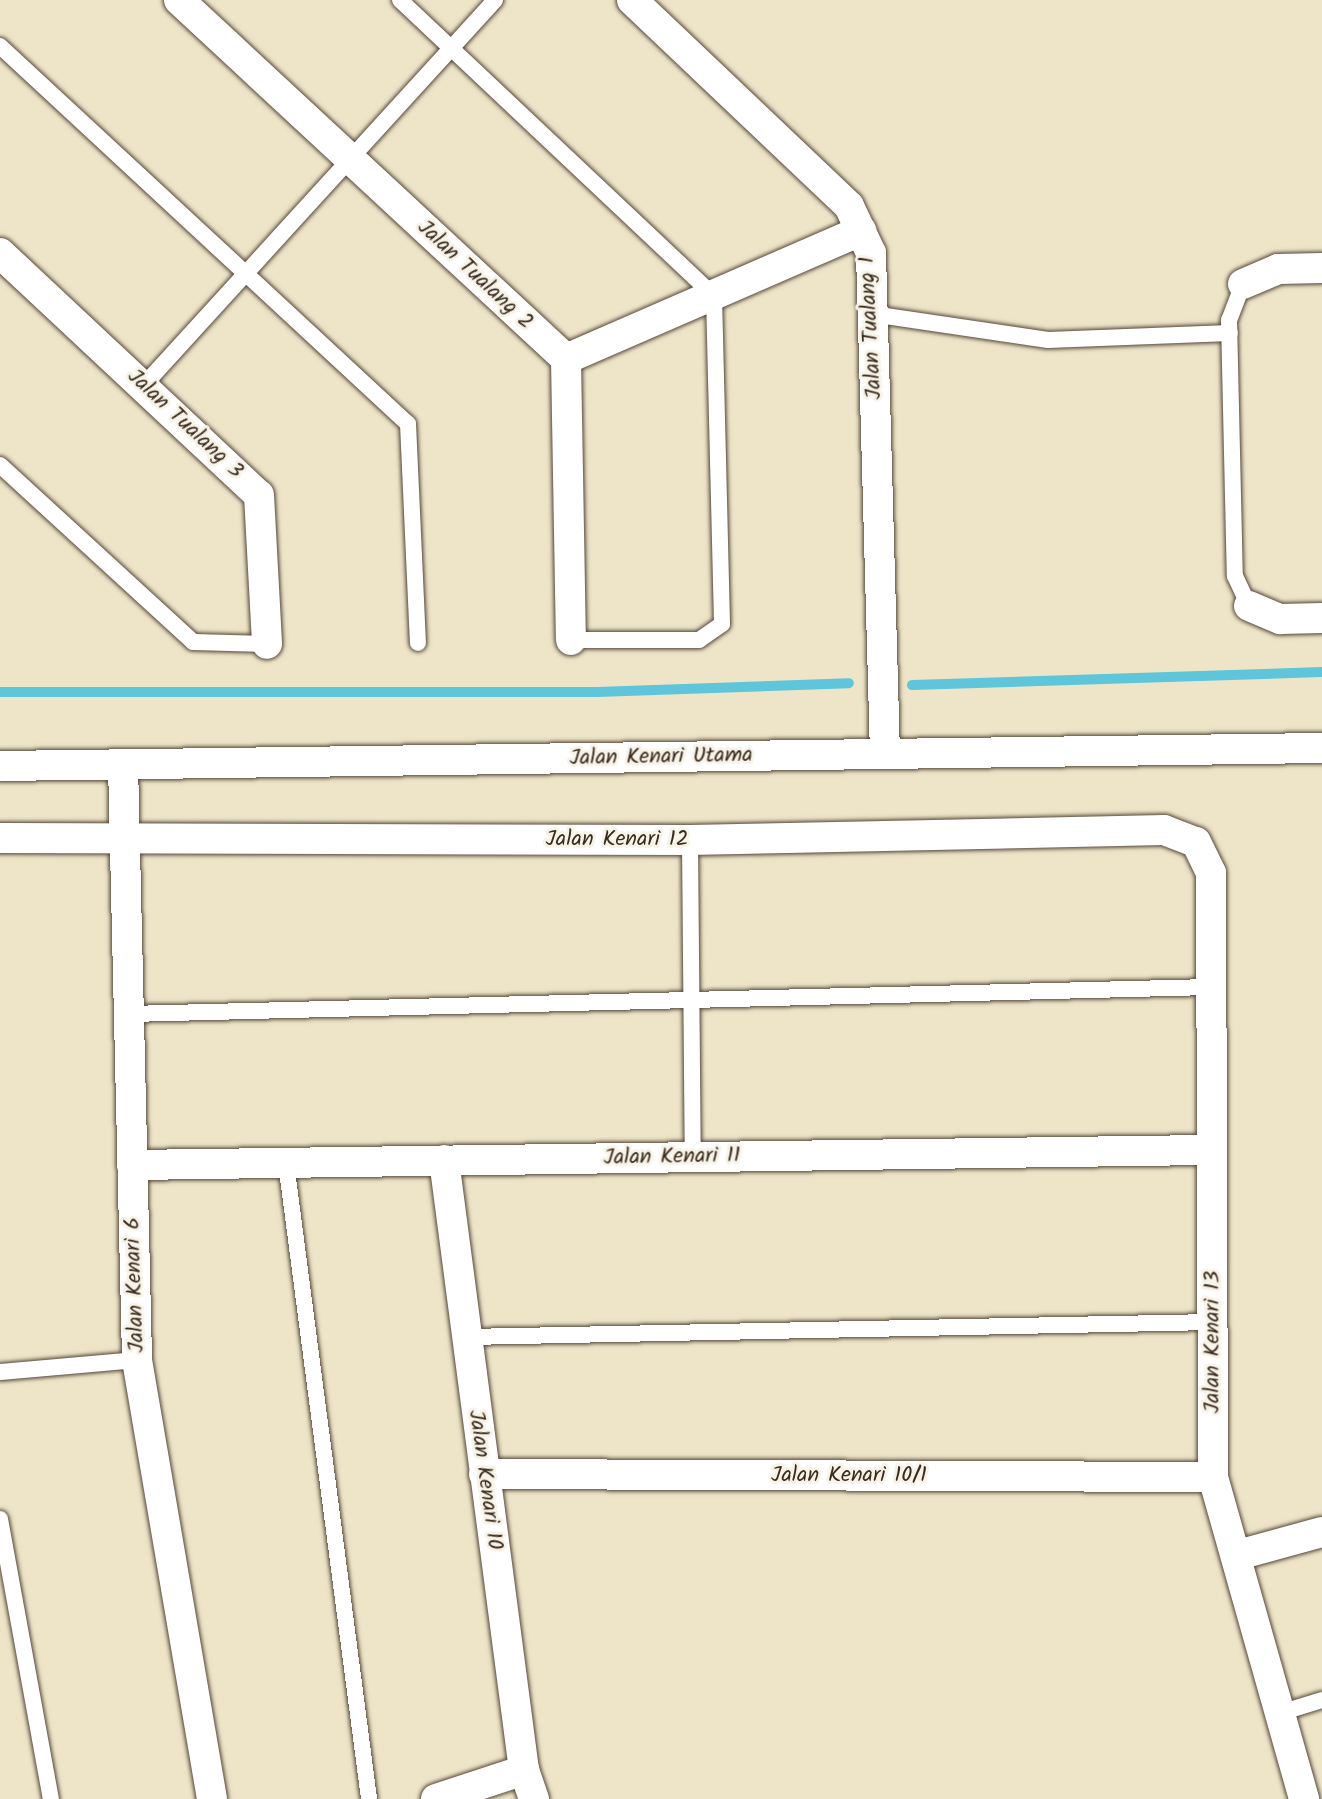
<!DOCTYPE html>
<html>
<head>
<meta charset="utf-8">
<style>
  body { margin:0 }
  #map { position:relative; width:1322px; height:1799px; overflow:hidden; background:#eee5c9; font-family:Kalam,sans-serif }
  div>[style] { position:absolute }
  .stream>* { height:10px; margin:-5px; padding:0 5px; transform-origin:5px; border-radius:5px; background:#5ec5db }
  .roads { filter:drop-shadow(0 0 2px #564638) drop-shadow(0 0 2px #564638) }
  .lane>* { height:16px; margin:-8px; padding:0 8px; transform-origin:8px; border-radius:8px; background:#fff }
  .street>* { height:30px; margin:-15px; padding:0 15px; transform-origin:15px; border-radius:15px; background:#fff }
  span { translate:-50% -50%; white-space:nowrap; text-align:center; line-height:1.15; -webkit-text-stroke:6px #f7f3e8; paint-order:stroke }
  .street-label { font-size:22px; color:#3b2a1e }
</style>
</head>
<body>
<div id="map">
  <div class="stream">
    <div style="left:912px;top:685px;width:410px;rotate:-1.8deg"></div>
    <div style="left:0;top:692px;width:597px"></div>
    <div style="left:597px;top:692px;width:252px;rotate:-2deg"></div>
  </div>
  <div class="roads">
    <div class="lane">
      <div style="left:400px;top:0;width:432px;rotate:43.3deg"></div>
      <div style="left:714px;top:296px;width:328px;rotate:88.6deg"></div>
      <div style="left:722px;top:624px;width:28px;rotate:145deg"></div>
      <div style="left:699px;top:640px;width:128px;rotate:180deg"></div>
      <div style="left:0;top:46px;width:556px;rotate:42.81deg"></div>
      <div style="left:408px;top:424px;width:219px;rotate:87.4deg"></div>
      <div style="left:1243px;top:284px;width:39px;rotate:111deg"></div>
      <div style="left:1229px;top:320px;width:256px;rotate:88.7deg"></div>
      <div style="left:1235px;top:576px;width:33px;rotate:65deg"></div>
      <div style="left:872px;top:314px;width:178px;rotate:8.4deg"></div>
      <div style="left:1048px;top:340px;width:182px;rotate:-2.2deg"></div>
      <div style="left:144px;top:385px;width:521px;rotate:-47.64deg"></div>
      <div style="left:0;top:465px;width:262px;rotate:42.5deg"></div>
      <div style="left:193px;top:642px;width:74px;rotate:1.5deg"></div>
      <div style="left:690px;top:840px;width:317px;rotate:89.5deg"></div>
      <div style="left:129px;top:1014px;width:1082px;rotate:-1.43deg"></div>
      <div style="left:286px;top:1163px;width:641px;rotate:82.56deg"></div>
      <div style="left:466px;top:1337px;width:747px;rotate:-1.15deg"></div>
      <div style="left:0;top:1372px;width:138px;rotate:-5deg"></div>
      <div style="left:0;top:1519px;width:285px;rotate:79.7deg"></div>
      <div style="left:1280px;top:1713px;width:44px;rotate:-17.2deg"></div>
    </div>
    <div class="street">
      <div style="left:179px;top:0;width:528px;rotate:42.85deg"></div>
      <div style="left:566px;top:359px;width:281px;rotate:89deg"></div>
      <div style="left:632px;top:0;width:299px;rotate:43.5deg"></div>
      <div style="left:849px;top:206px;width:52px;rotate:64.9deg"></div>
      <div style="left:871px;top:253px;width:501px;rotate:88.4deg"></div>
      <div style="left:0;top:253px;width:354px;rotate:43.1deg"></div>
      <div style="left:259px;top:495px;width:149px;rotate:86.9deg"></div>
      <div style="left:1243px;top:284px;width:38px;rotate:-23deg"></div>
      <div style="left:1278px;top:269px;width:44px;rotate:-1.3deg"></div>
      <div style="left:566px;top:359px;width:322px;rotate:-23.5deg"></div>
      <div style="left:1249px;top:606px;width:34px;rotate:23deg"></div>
      <div style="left:1280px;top:619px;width:42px;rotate:-1.4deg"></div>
      <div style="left:123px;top:764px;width:596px;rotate:88.65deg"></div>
      <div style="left:137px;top:1360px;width:445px;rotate:80.3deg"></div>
      <div style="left:0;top:766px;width:1322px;rotate:-0.78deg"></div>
      <div style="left:0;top:838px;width:690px;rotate:0.17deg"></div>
      <div style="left:690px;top:840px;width:474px;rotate:-1.2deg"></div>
      <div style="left:1164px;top:830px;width:34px;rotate:21deg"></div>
      <div style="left:1196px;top:842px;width:34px;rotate:64deg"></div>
      <div style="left:1211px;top:873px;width:604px;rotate:89.81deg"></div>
      <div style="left:1213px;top:1477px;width:335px;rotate:74.2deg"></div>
      <div style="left:444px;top:1160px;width:615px;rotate:82.53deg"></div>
      <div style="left:524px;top:1770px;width:31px;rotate:71deg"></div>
      <div style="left:132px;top:1165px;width:1080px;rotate:-0.8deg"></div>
      <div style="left:484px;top:1474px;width:729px;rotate:0.24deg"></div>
      <div style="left:1238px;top:1555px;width:87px;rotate:-15.3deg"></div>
      <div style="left:436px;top:1799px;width:93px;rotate:-18.2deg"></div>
    </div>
  </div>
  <div class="street-label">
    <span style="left:475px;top:275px;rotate:43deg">Jalan Tualang 2</span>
    <span style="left:871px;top:328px;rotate:-93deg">Jalan Tualang 1</span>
    <span style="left:185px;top:424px;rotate:43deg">Jalan Tualang 3</span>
    <span style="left:661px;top:757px;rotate:-1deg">Jalan Kenari Utama</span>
    <span style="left:617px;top:840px">Jalan Kenari 12</span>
    <span style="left:672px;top:1157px;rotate:-1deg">Jalan Kenari 11</span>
    <span style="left:135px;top:1285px;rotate:-92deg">Jalan Kenari 6</span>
    <span style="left:1213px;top:1342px;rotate:-90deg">Jalan Kenari 13</span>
    <span style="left:849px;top:1476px">Jalan Kenari 10/1</span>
    <span style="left:485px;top:1480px;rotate:82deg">Jalan Kenari 10</span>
  </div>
</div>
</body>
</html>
